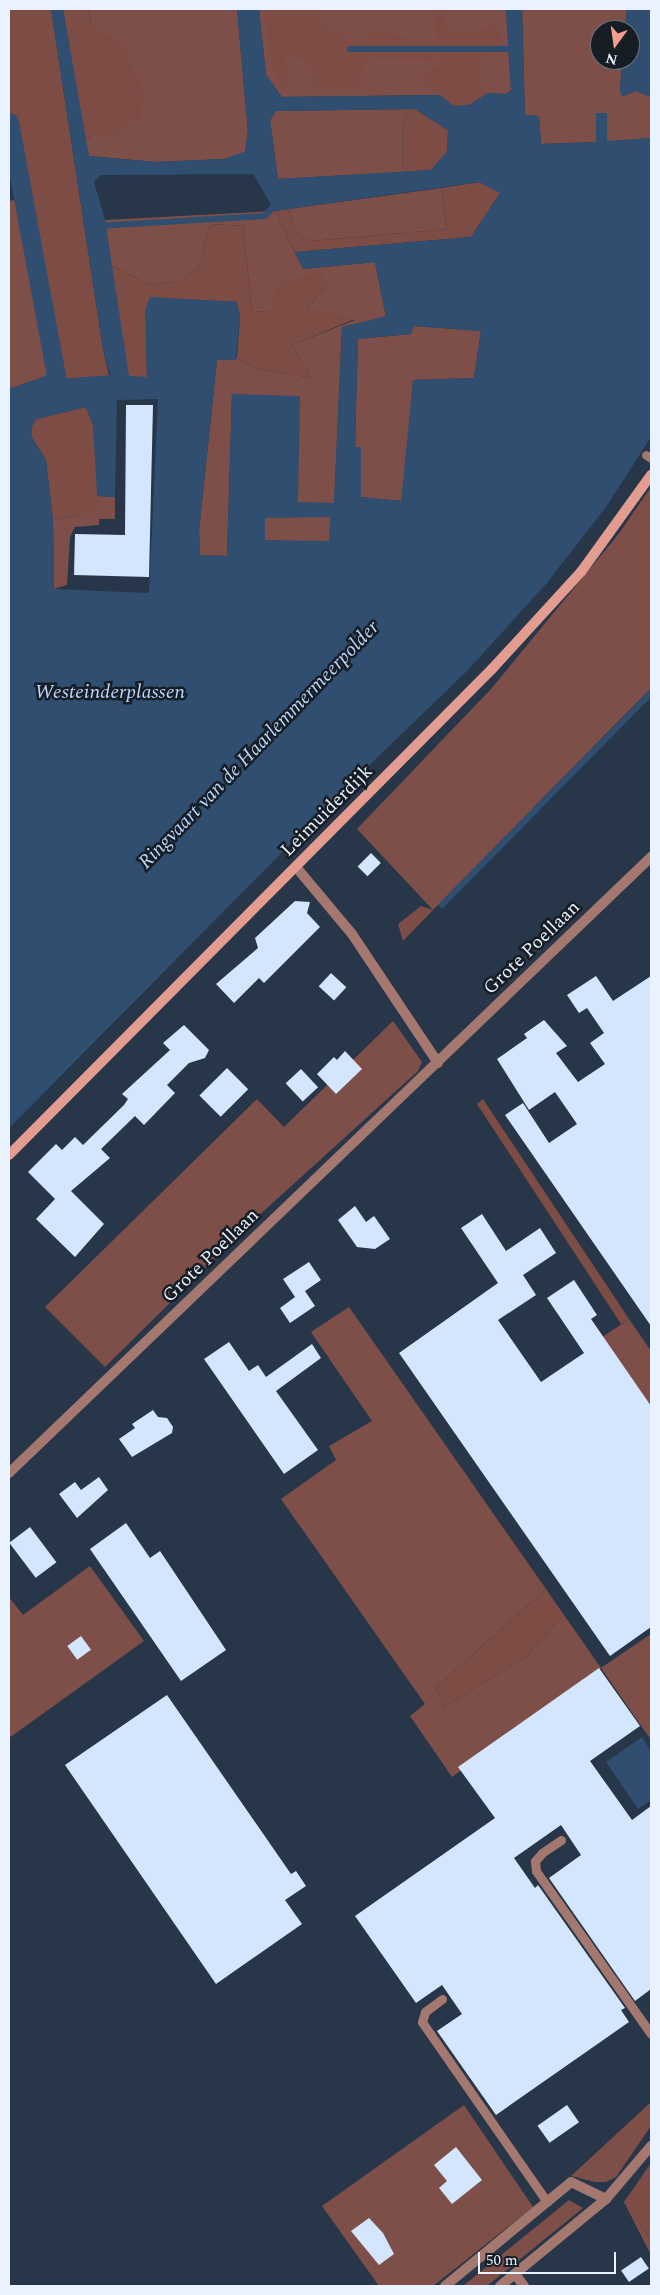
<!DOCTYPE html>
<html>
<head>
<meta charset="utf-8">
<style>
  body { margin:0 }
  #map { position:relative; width:660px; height:2295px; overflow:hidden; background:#273648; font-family:Spectral,serif }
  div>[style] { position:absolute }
  .green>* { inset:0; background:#7e4f48; transform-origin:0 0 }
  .forest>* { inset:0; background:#7d4c45 }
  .water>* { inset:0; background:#304e70 }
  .stream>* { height:5.5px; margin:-2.75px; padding:0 2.75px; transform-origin:2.75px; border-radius:2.75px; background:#304e70 }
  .canal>* { height:19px; margin:-9.5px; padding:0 9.5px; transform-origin:9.5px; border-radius:9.5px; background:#304e70 }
  .building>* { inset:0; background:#d3e6fd; transform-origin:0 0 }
  .lane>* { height:9px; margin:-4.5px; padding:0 4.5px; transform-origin:4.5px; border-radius:4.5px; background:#a4776f }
  .street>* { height:10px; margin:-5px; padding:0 5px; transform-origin:5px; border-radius:5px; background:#a4776f }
  .secondary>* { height:10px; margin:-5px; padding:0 5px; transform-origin:5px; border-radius:5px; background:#e29c90 }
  span { translate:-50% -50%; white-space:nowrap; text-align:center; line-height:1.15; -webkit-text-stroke:5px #161d25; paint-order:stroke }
  .street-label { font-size:19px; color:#e9f3ff }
  .water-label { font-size:20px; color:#bad8fc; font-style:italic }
  .frame { position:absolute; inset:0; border:10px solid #e9f3ff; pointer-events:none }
  .north { position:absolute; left:590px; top:20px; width:50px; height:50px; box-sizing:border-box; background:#161d25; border:1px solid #6a737c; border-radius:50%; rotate:194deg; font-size:14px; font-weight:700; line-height:20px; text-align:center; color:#e9f3ff }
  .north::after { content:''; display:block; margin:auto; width:18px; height:22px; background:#f59d8f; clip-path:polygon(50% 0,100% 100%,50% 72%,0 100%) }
  .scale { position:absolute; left:478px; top:2252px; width:138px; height:22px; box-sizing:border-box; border:2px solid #e9f3ff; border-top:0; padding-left:6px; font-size:15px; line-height:18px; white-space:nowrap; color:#e9f3ff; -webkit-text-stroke:4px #161d25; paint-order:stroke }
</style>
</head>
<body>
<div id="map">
  <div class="green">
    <div style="clip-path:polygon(89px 9px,237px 9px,248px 131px,245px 152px,224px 159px,156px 162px,89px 156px,85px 141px,96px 133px,139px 117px,143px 91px,111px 36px,98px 34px,91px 24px)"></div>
    <div style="clip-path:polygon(259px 9px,506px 9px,511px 90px,506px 94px,488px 93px,469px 105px,454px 106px,439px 95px,282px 97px,266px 75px)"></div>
    <div style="clip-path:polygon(522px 9px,627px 9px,625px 30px,600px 30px,600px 60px,622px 60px,620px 91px,623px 96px,636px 91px,651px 97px,651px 138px,607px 142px,607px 113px,596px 114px,596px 142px,541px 144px,539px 116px,525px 115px)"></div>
    <div style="clip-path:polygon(415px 109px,403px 118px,402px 172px,278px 179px,270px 120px,276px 111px)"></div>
    <div style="clip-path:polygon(441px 188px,447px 229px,311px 241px,297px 233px,288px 209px)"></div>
    <div style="clip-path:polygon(24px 198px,58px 363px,46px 376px,9px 389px,9px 201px)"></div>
    <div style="clip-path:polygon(275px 211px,303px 269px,375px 262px,386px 317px,342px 327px,334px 504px,298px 503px,298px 485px,232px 394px,227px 556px,200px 555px,199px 531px,217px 360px,237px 358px,255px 368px,311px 378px,292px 345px,355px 320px,307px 309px,326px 286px,270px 312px,252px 311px,243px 226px,210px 224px,198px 268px,180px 281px,150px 285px,111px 265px,105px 220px)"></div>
    <div style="clip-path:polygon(414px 326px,481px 331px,474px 378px,413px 380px,404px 494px,401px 501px,360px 497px,361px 447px,355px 447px,358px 339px,410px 334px)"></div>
    <div style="clip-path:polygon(651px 487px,651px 688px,433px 910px,357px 829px,491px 689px,617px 536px)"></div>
    <div style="clip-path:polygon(97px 496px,115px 497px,115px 519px,99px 519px,99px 525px,75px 527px,70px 537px,67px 585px,54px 589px,53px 520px,81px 515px)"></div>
    <div style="left:330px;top:517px;width:24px;height:65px;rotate:90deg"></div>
    <div style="clip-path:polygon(393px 1021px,422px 1062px,418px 1071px,255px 1219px,105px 1367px,45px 1307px,257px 1099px,284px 1127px)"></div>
    <div style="clip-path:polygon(349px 1307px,546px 1589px,436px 1687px,444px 1707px,527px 1656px,564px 1615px,601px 1668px,651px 1634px,651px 1740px,601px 1668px,452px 1777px,410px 1716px,425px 1704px,281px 1499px,336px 1460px,329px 1446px,372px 1421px,311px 1332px)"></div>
    <div style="clip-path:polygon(629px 1319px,651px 1351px,651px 1409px,601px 1338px)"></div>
    <div style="clip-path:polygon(90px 1566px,144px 1641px,9px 1738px,9px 1597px,23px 1615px)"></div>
    <div style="clip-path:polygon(651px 2102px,651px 2126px,616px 2177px,606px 2182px,595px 2182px,571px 2176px)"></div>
    <div style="clip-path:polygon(464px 2105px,533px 2207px,433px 2286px,379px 2286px,322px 2206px)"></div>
    <div style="clip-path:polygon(569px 2200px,583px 2208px,487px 2286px,463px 2286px)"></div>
    <div style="clip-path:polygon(624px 2202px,651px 2240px,651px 2255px)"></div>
  </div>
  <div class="forest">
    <div style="clip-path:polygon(51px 9px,103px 349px,109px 376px,62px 379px,48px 323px,9px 112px,9px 10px)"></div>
    <div style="clip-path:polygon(63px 9px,89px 9px,91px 24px,98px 33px,112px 36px,124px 46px,143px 91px,140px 116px,108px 138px,96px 133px,85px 141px)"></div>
    <div style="clip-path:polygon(264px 9px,315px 9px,329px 34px,340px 34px,356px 45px,370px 31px,435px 43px,435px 60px,364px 58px,359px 87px,315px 86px,310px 62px,284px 53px,290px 82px,285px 89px,272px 68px)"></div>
    <div style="clip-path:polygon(433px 9px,443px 9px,448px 34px,470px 33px,496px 25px,502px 39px,480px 64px,477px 78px,488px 93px,469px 105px,454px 106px,420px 80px,433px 68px,442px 66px)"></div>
    <div style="clip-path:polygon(415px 109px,448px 130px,447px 152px,431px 170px,402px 172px,403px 118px)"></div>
    <div style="clip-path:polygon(480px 182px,501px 192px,471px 237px,295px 252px,275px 211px,288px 209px,297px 233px,311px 241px,447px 229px,441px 188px)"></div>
    <div style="clip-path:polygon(210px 224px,243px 226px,252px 311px,270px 312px,278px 284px,322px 271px,326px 286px,307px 309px,355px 319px,292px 345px,311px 378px,255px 368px,237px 358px,240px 317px,237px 302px,180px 299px,146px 340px,147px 378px,128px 376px,111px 265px,150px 285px,180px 281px,198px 268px)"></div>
    <div style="clip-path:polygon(86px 407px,93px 425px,99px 500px,91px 511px,81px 515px,53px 520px,46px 460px,31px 436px,32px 426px,36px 419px)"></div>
    <div style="clip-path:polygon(421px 906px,433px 910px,403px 941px,398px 924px)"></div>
    <div style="clip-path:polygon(483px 1099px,629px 1319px,621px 1324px,477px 1104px)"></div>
    <div style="clip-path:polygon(546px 1589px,564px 1615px,527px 1656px,444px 1707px,436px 1687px)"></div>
    <div style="clip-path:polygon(651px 2163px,651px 2240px,624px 2202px)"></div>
  </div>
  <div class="water">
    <div style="clip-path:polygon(evenodd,51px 9px,63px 9px,89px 156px,156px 162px,224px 159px,245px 152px,248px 131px,237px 9px,259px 9px,266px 75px,282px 97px,440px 95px,454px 106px,469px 105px,488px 93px,506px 94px,511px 90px,506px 9px,522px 9px,525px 115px,539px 116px,541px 144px,596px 142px,596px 113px,607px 113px,607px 141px,651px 138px,651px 437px,606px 507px,546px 584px,467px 671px,354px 780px,9px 1128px,9px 389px,46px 376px,58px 363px,62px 379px,110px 375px,103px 349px,51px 9px,415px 109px,448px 130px,447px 152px,431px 170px,278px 179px,270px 120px,276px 111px,415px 109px,51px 9px,253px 174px,275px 211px,479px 182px,500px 193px,471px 237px,295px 252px,303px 269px,375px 262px,386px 316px,342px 327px,334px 503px,298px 502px,300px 396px,232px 394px,227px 556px,200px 555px,199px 531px,217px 360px,236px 360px,240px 317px,237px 302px,150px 297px,145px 311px,147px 377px,129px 376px,105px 220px,94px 182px,101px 175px,253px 174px,51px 9px,414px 326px,481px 331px,474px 378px,413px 380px,401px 501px,361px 497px,361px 447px,355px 447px,358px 339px,411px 334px,414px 326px,51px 9px,158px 399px,149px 593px,54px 589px,53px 520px,46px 460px,31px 436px,32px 426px,36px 419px,86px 407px,93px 425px,97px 496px,115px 497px,117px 400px,158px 399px,51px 9px,330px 517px,329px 541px,265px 540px,265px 518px,330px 517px)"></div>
    <div style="clip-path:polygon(627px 9px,651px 9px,651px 97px,636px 91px,623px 96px,620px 93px,622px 60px,630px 60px,630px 30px,625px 30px)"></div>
    <div style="clip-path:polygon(642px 1737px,651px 1751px,651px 1800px,638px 1809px,606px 1762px)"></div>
  </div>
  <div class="stream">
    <div style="left:350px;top:49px;width:166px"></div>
    <div style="left:98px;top:226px;width:167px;rotate:-3.4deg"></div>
    <div style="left:265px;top:216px;width:19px;rotate:-47deg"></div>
    <div style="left:442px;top:905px;width:298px;rotate:-45.4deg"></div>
  </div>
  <div class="canal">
    <div style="left:9px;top:122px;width:274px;rotate:79.5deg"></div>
  </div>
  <div class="building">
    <div style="clip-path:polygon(126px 405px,153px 405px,149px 577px,74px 575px,75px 534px,125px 535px)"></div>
    <div style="left:371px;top:853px;width:14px;height:19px;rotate:45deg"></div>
    <div style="clip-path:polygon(295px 901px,310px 902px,307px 913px,320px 927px,264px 983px,259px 978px,234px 1003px,216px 984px,258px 948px,255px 938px)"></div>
    <div style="left:331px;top:973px;width:21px;height:18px;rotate:43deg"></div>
    <div style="clip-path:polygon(596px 976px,613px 1001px,651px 976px,651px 1326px,505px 1115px,523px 1103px,549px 1143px,577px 1124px,555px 1092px,529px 1110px,497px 1059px,527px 1038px,524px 1034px,544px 1020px,567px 1046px,556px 1053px,578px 1082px,605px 1064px,590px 1043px,604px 1033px,587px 1008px,579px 1013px,567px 995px)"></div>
    <div style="clip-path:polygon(184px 1025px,209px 1050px,205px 1058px,189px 1063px,167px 1085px,175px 1093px,144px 1125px,135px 1116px,101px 1149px,110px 1158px,71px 1191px,104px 1224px,75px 1257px,36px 1219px,55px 1199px,28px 1172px,56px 1144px,62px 1150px,75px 1137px,83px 1145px,124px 1105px,128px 1099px,122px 1094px,170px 1050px,163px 1043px)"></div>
    <div style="clip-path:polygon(345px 1051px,362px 1069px,336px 1094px,317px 1074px,334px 1057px,337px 1060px)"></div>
    <div style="left:227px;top:1068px;width:30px;height:39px;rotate:45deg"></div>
    <div style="left:301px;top:1069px;width:25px;height:21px;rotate:47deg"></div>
    <div style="clip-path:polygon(355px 1206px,366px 1222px,374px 1216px,390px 1239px,375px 1249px,357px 1247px,338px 1220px)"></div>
    <div style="clip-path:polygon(482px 1214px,506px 1251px,540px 1228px,556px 1253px,523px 1275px,536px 1295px,498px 1320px,541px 1382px,584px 1353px,547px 1298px,574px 1280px,597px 1315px,591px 1319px,651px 1406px,651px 1627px,610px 1656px,399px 1353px,498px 1283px,461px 1228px)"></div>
    <div style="clip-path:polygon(309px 1262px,321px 1280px,305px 1291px,315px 1306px,290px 1323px,280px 1308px,295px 1297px,283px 1279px)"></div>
    <div style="clip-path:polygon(229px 1342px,249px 1371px,258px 1365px,266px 1377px,312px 1344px,321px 1358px,276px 1391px,318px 1450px,284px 1474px,204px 1359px)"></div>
    <div style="clip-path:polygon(153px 1410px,158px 1417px,167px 1418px,173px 1427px,172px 1433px,132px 1457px,119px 1439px,135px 1428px,132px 1424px)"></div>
    <div style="clip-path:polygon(99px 1477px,108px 1490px,77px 1518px,59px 1494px,75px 1482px,81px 1490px)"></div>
    <div style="clip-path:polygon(126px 1523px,150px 1558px,160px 1551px,226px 1650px,181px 1681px,90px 1549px)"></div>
    <div style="left:30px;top:1527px;width:44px;height:26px;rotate:53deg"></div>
    <div style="left:81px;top:1636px;width:17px;height:17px;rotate:54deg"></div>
    <div style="clip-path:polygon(599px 1668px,640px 1726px,590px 1761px,632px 1820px,651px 1806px,651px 1989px,635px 2001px,549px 1878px,581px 1855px,561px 1825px,514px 1858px,535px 1888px,538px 1885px,625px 2008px,621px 2010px,629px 2022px,496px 2115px,437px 2031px,462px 2014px,442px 1985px,416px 2003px,355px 1916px,495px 1818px,458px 1767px)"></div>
    <div style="clip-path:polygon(167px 1695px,291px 1874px,296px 1871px,306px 1886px,285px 1900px,302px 1924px,216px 1984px,65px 1765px)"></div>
    <div style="left:567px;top:2105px;width:21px;height:36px;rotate:55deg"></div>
    <div style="clip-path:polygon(456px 2147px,482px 2180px,452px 2204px,439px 2188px,447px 2181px,434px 2165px)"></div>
    <div style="clip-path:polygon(369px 2218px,383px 2233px,394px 2254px,379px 2265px,351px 2231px)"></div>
    <div style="left:641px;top:2257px;width:14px;height:24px;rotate:56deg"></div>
  </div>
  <div class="lane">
    <div style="left:646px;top:455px;width:6px;rotate:31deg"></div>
    <div style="left:561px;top:1840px;width:23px;rotate:146deg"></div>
    <div style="left:542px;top:1853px;width:11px;rotate:131deg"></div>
    <div style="left:535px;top:1861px;width:10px;rotate:84deg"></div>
    <div style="left:536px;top:1871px;width:199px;rotate:54.8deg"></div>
    <div style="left:442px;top:1999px;width:21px;rotate:143deg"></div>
    <div style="left:425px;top:2012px;width:10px;rotate:107deg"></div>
    <div style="left:422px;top:2022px;width:219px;rotate:55.2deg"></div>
  </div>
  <div class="street">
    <div style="left:296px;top:867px;width:87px;rotate:50.1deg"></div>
    <div style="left:352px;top:934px;width:155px;rotate:56.3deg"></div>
    <div style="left:9px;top:1473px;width:890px;rotate:-43.82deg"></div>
    <div style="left:515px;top:2274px;width:15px;rotate:53deg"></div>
    <div style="left:445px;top:2286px;width:163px;rotate:-39.5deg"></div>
    <div style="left:571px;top:2182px;width:39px;rotate:26deg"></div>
    <div style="left:500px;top:2286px;width:137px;rotate:-39.4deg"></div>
    <div style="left:606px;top:2199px;width:70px;rotate:-49.7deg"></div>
  </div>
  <div class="secondary">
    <div style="left:9px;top:1155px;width:685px;rotate:-45.18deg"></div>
    <div style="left:492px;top:669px;width:132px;rotate:-47.5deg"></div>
    <div style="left:581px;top:572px;width:120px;rotate:-54.2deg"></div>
  </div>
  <div class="street-label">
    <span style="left:327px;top:811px;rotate:-45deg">Leimuiderdijk</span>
    <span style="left:532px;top:948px;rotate:-44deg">Grote Poellaan</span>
    <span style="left:211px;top:1256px;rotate:-44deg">Grote Poellaan</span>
  </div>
  <div class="water-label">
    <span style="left:110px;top:692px">Westeinderplassen</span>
    <span style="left:259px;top:745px;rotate:-46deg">Ringvaart van de Haarlemmermeerpolder</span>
  </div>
  <div class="frame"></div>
  <div class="north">N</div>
  <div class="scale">50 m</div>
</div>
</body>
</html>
